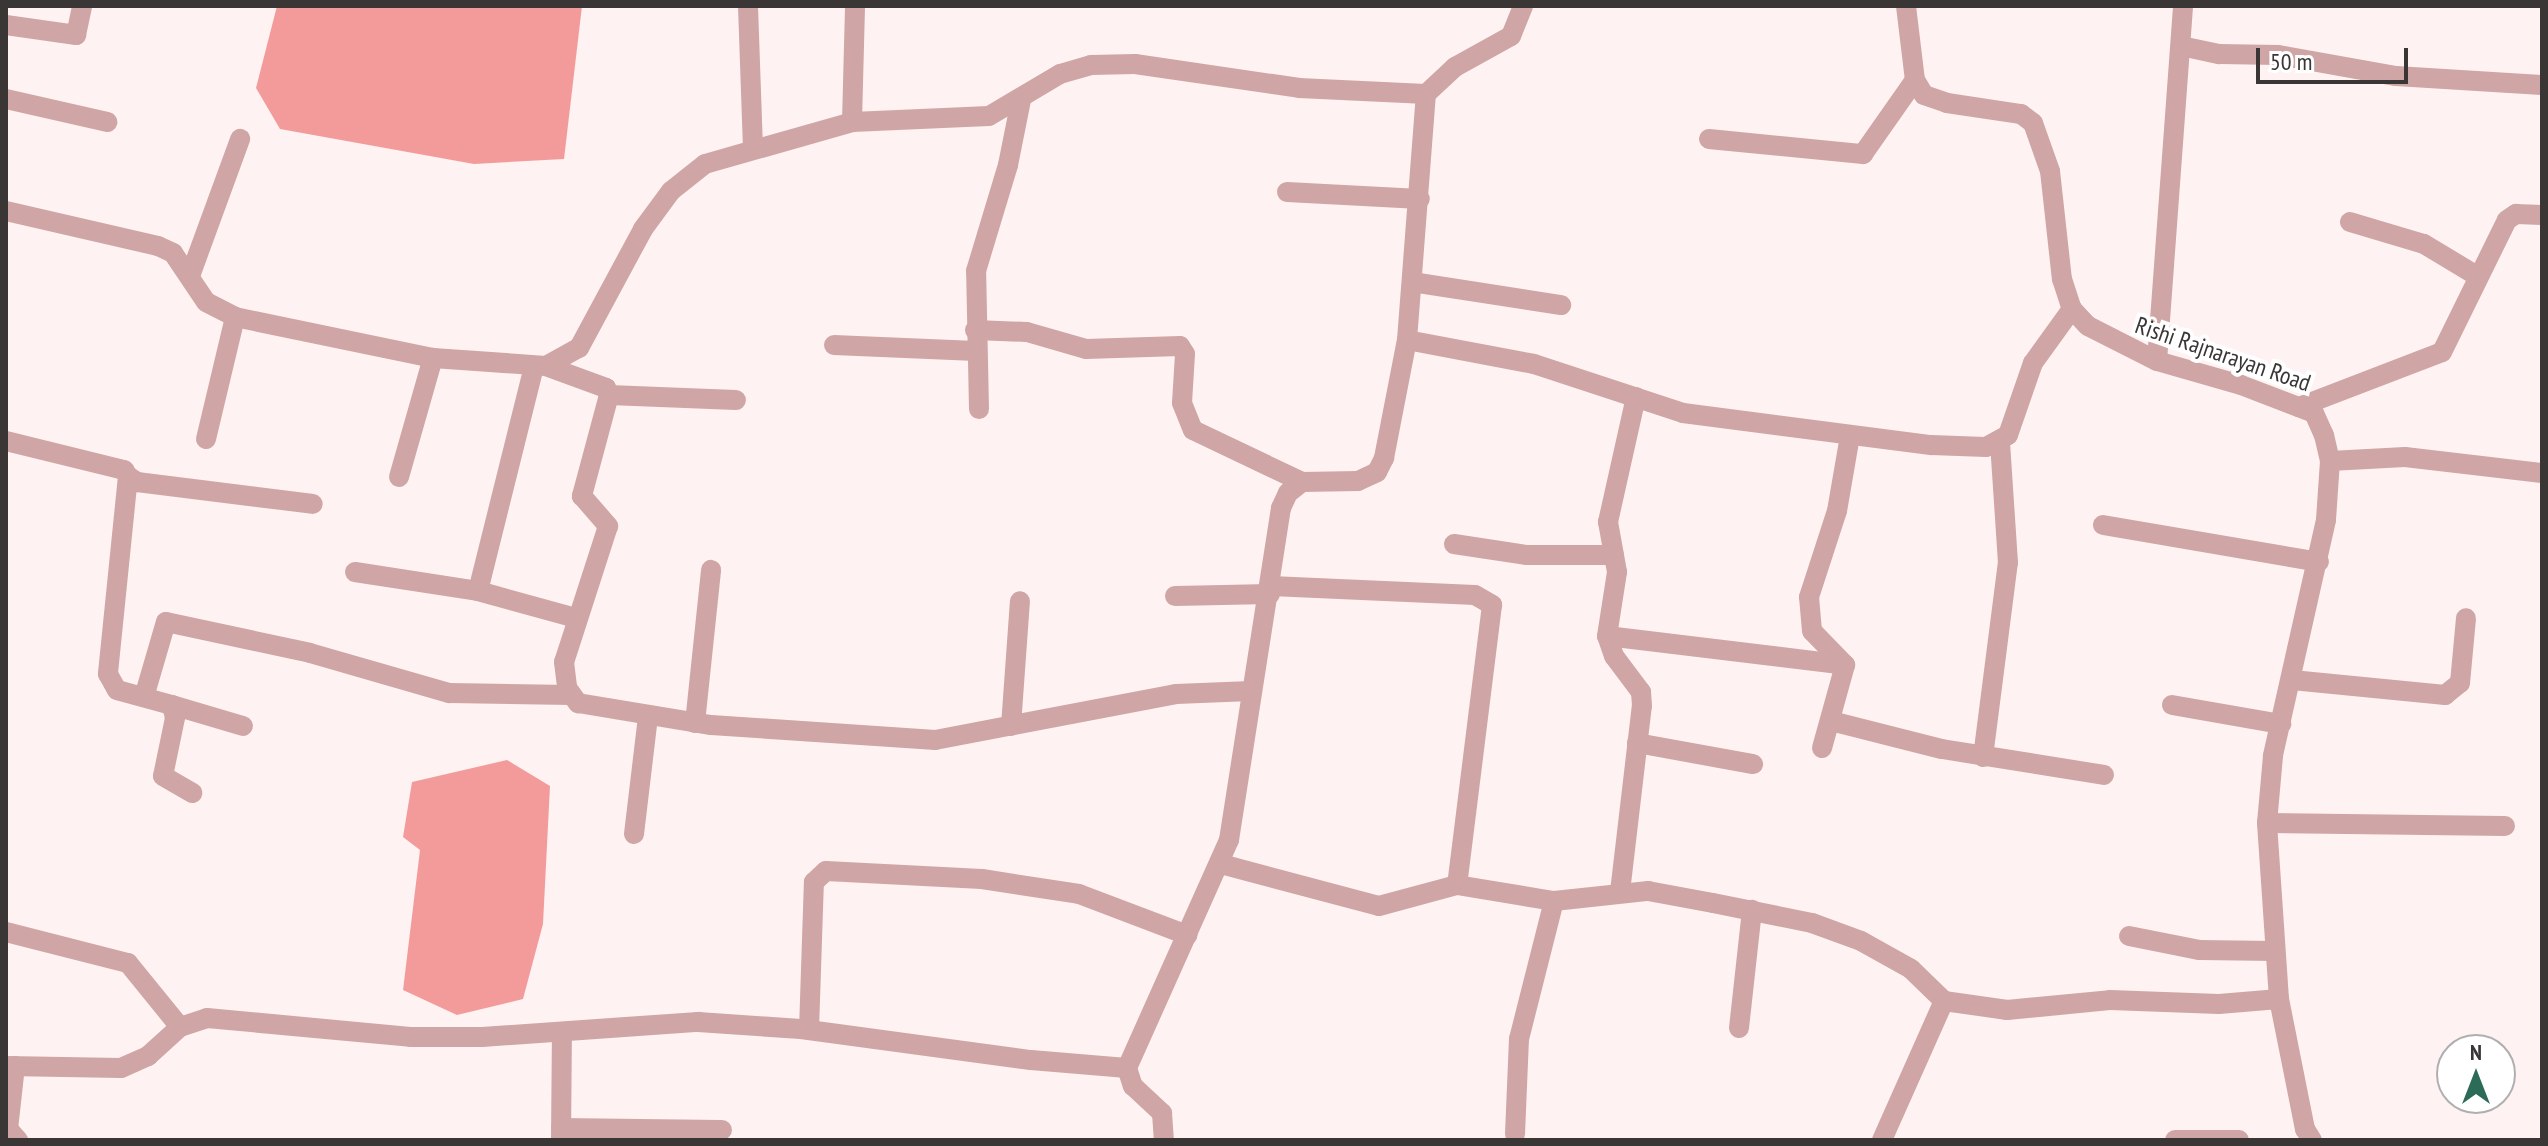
<!DOCTYPE html>
<html>
<head>
<meta charset="utf-8">
<style>
  body { margin:0 }
  #map { position:relative; width:2548px; height:1146px; overflow:hidden; background:#fef3f2; font-family:"PT Sans Narrow",sans-serif }
  div>[style] { position:absolute }
  .water>* { inset:0; background:#f39b9b }
  .street>* { height:20px; margin:-10px; padding:0 10px; transform-origin:10px; border-radius:10px; background:#cfa6a5 }
  span { translate:-50% -50%; white-space:nowrap; text-align:center; line-height:1.15; -webkit-text-stroke:8px #fff; paint-order:stroke }
  .street-label { font-size:24px; color:#3a3636 }
  .frame { position:absolute; inset:0; border:8px solid #3a3636; pointer-events:none }
  .north { position:absolute; left:2436px; top:1034px; width:80px; height:80px; box-sizing:border-box; background:#fff; border:2px solid #b0afaf; border-radius:50%; rotate:0deg; font-size:22px; font-weight:700; line-height:32px; text-align:center; color:#3a3636 }
  .north::after { content:''; display:block; margin:auto; width:28px; height:36px; background:#2c6b58; clip-path:polygon(50% 0,100% 100%,50% 72%,0 100%) }
  .scale { position:absolute; left:2256px; top:48px; width:152px; height:36px; box-sizing:border-box; border:4px solid #3a3636; border-top:0; padding-left:10px; font-size:24px; line-height:28px; white-space:nowrap; color:#3a3636; -webkit-text-stroke:6px #fff; paint-order:stroke }
</style>
</head>
<body>
<div id="map">
  <div class="water">
    <div style="clip-path:polygon(277px 6px,582px 6px,564px 159px,474px 164px,280px 129px,256px 88px)"></div>
    <div style="clip-path:polygon(507px 760px,550px 786px,543px 924px,523px 999px,457px 1015px,403px 990px,420px 850px,403px 837px,412px 782px)"></div>
  </div>
  <div class="street">
    <div style="left:748px;top:6px;width:142px;rotate:88deg"></div>
    <div style="left:1906px;top:6px;width:75px;rotate:83.1deg"></div>
    <div style="left:1915px;top:80px;width:17px;rotate:59deg"></div>
    <div style="left:1924px;top:95px;width:24px;rotate:19deg"></div>
    <div style="left:1947px;top:103px;width:75px;rotate:8.5deg"></div>
    <div style="left:2021px;top:114px;width:15px;rotate:37deg"></div>
    <div style="left:2033px;top:123px;width:51px;rotate:70.5deg"></div>
    <div style="left:2050px;top:171px;width:109px;rotate:83.7deg"></div>
    <div style="left:2062px;top:279px;width:32px;rotate:72deg"></div>
    <div style="left:2072px;top:309px;width:23px;rotate:47deg"></div>
    <div style="left:2088px;top:326px;width:77px;rotate:26.9deg"></div>
    <div style="left:2157px;top:361px;width:87px;rotate:15.9deg"></div>
    <div style="left:2241px;top:385px;width:78px;rotate:21deg"></div>
    <div style="left:2314px;top:413px;width:24px;rotate:66deg"></div>
    <div style="left:2324px;top:435px;width:27px;rotate:77deg"></div>
    <div style="left:2330px;top:461px;width:59px;rotate:93.9deg"></div>
    <div style="left:2326px;top:520px;width:242px;rotate:102.7deg"></div>
    <div style="left:2273px;top:756px;width:67px;rotate:95.1deg"></div>
    <div style="left:2267px;top:823px;width:176px;rotate:86.1deg"></div>
    <div style="left:2279px;top:999px;width:133px;rotate:78.7deg"></div>
    <div style="left:2305px;top:1129px;width:13px;rotate:58deg"></div>
    <div style="left:6px;top:25px;width:71px;rotate:8.1deg"></div>
    <div style="left:76px;top:35px;width:30px;rotate:-78deg"></div>
    <div style="left:2181px;top:46px;width:39px;rotate:12deg"></div>
    <div style="left:2219px;top:54px;width:59px;rotate:1deg"></div>
    <div style="left:2278px;top:55px;width:120px;rotate:10.1deg"></div>
    <div style="left:2396px;top:76px;width:146px;rotate:3.5deg"></div>
    <div style="left:6px;top:99px;width:104px;rotate:12.8deg"></div>
    <div style="left:852px;top:122px;width:116px;rotate:-88.5deg"></div>
    <div style="left:1709px;top:139px;width:155px;rotate:5.6deg"></div>
    <div style="left:1863px;top:154px;width:90px;rotate:-54.9deg"></div>
    <div style="left:1287px;top:192px;width:133px;rotate:3deg"></div>
    <div style="left:6px;top:211px;width:156px;rotate:13deg"></div>
    <div style="left:158px;top:246px;width:17px;rotate:25deg"></div>
    <div style="left:173px;top:253px;width:59px;rotate:56deg"></div>
    <div style="left:206px;top:302px;width:33px;rotate:27deg"></div>
    <div style="left:235px;top:317px;width:202px;rotate:11.7deg"></div>
    <div style="left:433px;top:358px;width:113px;rotate:4deg"></div>
    <div style="left:546px;top:366px;width:38px;rotate:-29deg"></div>
    <div style="left:579px;top:348px;width:135px;rotate:-61.7deg"></div>
    <div style="left:643px;top:229px;width:47px;rotate:-53.6deg"></div>
    <div style="left:671px;top:191px;width:43px;rotate:-38.5deg"></div>
    <div style="left:705px;top:164px;width:153px;rotate:-15.9deg"></div>
    <div style="left:852px;top:122px;width:137px;rotate:-2.5deg"></div>
    <div style="left:989px;top:116px;width:82px;rotate:-30.6deg"></div>
    <div style="left:1060px;top:74px;width:32px;rotate:-16deg"></div>
    <div style="left:1091px;top:65px;width:44px;rotate:-1.3deg"></div>
    <div style="left:1135px;top:64px;width:166px;rotate:8.3deg"></div>
    <div style="left:1299px;top:88px;width:127px;rotate:2.7deg"></div>
    <div style="left:1426px;top:94px;width:40px;rotate:-43deg"></div>
    <div style="left:1455px;top:67px;width:64px;rotate:-29deg"></div>
    <div style="left:1511px;top:36px;width:32px;rotate:-68deg"></div>
    <div style="left:2350px;top:222px;width:77px;rotate:16.6deg"></div>
    <div style="left:2424px;top:244px;width:62px;rotate:31.1deg"></div>
    <div style="left:190px;top:276px;width:146px;rotate:-69.9deg"></div>
    <div style="left:1412px;top:282px;width:151px;rotate:8.8deg"></div>
    <div style="left:975px;top:330px;width:52px;rotate:2.2deg"></div>
    <div style="left:1027px;top:332px;width:61px;rotate:16.1deg"></div>
    <div style="left:1086px;top:349px;width:94px;rotate:-1.8deg"></div>
    <div style="left:1180px;top:346px;width:9px;rotate:58deg"></div>
    <div style="left:1185px;top:354px;width:49px;rotate:93.5deg"></div>
    <div style="left:1182px;top:403px;width:29px;rotate:68deg"></div>
    <div style="left:1193px;top:430px;width:121px;rotate:25.5deg"></div>
    <div style="left:1407px;top:340px;width:129px;rotate:10.7deg"></div>
    <div style="left:1534px;top:364px;width:157px;rotate:18.2deg"></div>
    <div style="left:1683px;top:413px;width:250px;rotate:7.4deg"></div>
    <div style="left:1931px;top:445px;width:55px;rotate:2.1deg"></div>
    <div style="left:1986px;top:447px;width:25px;rotate:-29deg"></div>
    <div style="left:2008px;top:435px;width:76px;rotate:-70.9deg"></div>
    <div style="left:2033px;top:363px;width:67px;rotate:-54.2deg"></div>
    <div style="left:834px;top:345px;width:142px;rotate:2.4deg"></div>
    <div style="left:2157px;top:361px;width:356px;rotate:-85.8deg"></div>
    <div style="left:546px;top:366px;width:64px;rotate:20.1deg"></div>
    <div style="left:606px;top:388px;width:8px;rotate:67deg"></div>
    <div style="left:609px;top:395px;width:105px;rotate:105deg"></div>
    <div style="left:582px;top:496px;width:40px;rotate:49deg"></div>
    <div style="left:608px;top:526px;width:143px;rotate:107.9deg"></div>
    <div style="left:564px;top:662px;width:26px;rotate:83deg"></div>
    <div style="left:567px;top:688px;width:19px;rotate:54deg"></div>
    <div style="left:578px;top:703px;width:135px;rotate:9.4deg"></div>
    <div style="left:711px;top:725px;width:225px;rotate:3.8deg"></div>
    <div style="left:935px;top:740px;width:245px;rotate:-10.8deg"></div>
    <div style="left:1176px;top:694px;width:75px;rotate:-2.3deg"></div>
    <div style="left:609px;top:395px;width:127px;rotate:2.3deg"></div>
    <div style="left:2299px;top:407px;width:153px;rotate:-21deg"></div>
    <div style="left:2442px;top:352px;width:147px;rotate:-63.8deg"></div>
    <div style="left:2507px;top:220px;width:11px;rotate:-34deg"></div>
    <div style="left:2516px;top:214px;width:26px;rotate:2deg"></div>
    <div style="left:979px;top:409px;width:138px;rotate:-91.2deg"></div>
    <div style="left:976px;top:271px;width:111px;rotate:-73.2deg"></div>
    <div style="left:1008px;top:165px;width:66px;rotate:-78.7deg"></div>
    <div style="left:206px;top:439px;width:125px;rotate:-76.6deg"></div>
    <div style="left:6px;top:441px;width:122px;rotate:13.8deg"></div>
    <div style="left:124px;top:470px;width:7px;rotate:56deg"></div>
    <div style="left:128px;top:476px;width:199px;rotate:95.8deg"></div>
    <div style="left:108px;top:674px;width:18px;rotate:61deg"></div>
    <div style="left:117px;top:690px;width:57px;rotate:15.3deg"></div>
    <div style="left:172px;top:705px;width:13px;rotate:77deg"></div>
    <div style="left:175px;top:718px;width:59px;rotate:101.7deg"></div>
    <div style="left:163px;top:776px;width:34px;rotate:30deg"></div>
    <div style="left:2330px;top:461px;width:75px;rotate:-3.1deg"></div>
    <div style="left:2405px;top:457px;width:138px;rotate:6.7deg"></div>
    <div style="left:128px;top:476px;width:11px;rotate:34deg"></div>
    <div style="left:137px;top:482px;width:177px;rotate:7.1deg"></div>
    <div style="left:399px;top:477px;width:124px;rotate:-74.1deg"></div>
    <div style="left:2103px;top:525px;width:219px;rotate:9.7deg"></div>
    <div style="left:1454px;top:544px;width:74px;rotate:8.6deg"></div>
    <div style="left:1527px;top:555px;width:87px"></div>
    <div style="left:355px;top:572px;width:124px;rotate:8.8deg"></div>
    <div style="left:478px;top:591px;width:102px;rotate:15.4deg"></div>
    <div style="left:1271px;top:586px;width:204px;rotate:2.5deg"></div>
    <div style="left:1475px;top:595px;width:20px;rotate:30deg"></div>
    <div style="left:1492px;top:605px;width:282px;rotate:97.1deg"></div>
    <div style="left:478px;top:591px;width:231px;rotate:-76deg"></div>
    <div style="left:1175px;top:596px;width:95px;rotate:-1.2deg"></div>
    <div style="left:1607px;top:636px;width:240px;rotate:6.9deg"></div>
    <div style="left:2292px;top:680px;width:154px;rotate:5.6deg"></div>
    <div style="left:2445px;top:695px;width:19px;rotate:-39deg"></div>
    <div style="left:2460px;top:683px;width:65px;rotate:-84.7deg"></div>
    <div style="left:144px;top:697px;width:78px;rotate:-73.7deg"></div>
    <div style="left:166px;top:622px;width:147px;rotate:12.1deg"></div>
    <div style="left:310px;top:653px;width:145px;rotate:16.1deg"></div>
    <div style="left:449px;top:693px;width:122px;rotate:0.9deg"></div>
    <div style="left:172px;top:705px;width:74px;rotate:16.5deg"></div>
    <div style="left:2172px;top:705px;width:111px;rotate:9.9deg"></div>
    <div style="left:1831px;top:721px;width:114px;rotate:14.2deg"></div>
    <div style="left:1942px;top:749px;width:164px;rotate:9.1deg"></div>
    <div style="left:695px;top:723px;width:154px;rotate:-84deg"></div>
    <div style="left:1011px;top:726px;width:125px;rotate:-85.9deg"></div>
    <div style="left:1637px;top:743px;width:118px;rotate:10.3deg"></div>
    <div style="left:1822px;top:748px;width:86px;rotate:-74.5deg"></div>
    <div style="left:1845px;top:665px;width:47px;rotate:-134.1deg"></div>
    <div style="left:1812px;top:631px;width:34px;rotate:-95deg"></div>
    <div style="left:1809px;top:597px;width:90px;rotate:-72deg"></div>
    <div style="left:1837px;top:511px;width:76px;rotate:-80.2deg"></div>
    <div style="left:1983px;top:757px;width:196px;rotate:-82.7deg"></div>
    <div style="left:2008px;top:563px;width:120px;rotate:-93.8deg"></div>
    <div style="left:2267px;top:823px;width:238px;rotate:0.7deg"></div>
    <div style="left:634px;top:834px;width:119px;rotate:-83.2deg"></div>
    <div style="left:1221px;top:864px;width:163px;rotate:14.9deg"></div>
    <div style="left:1379px;top:906px;width:81px;rotate:-15.1deg"></div>
    <div style="left:1457px;top:885px;width:98px;rotate:9.4deg"></div>
    <div style="left:1554px;top:901px;width:95px;rotate:-6.1deg"></div>
    <div style="left:1648px;top:891px;width:66px;rotate:10.5deg"></div>
    <div style="left:1713px;top:903px;width:101px;rotate:11.4deg"></div>
    <div style="left:1812px;top:923px;width:52px;rotate:20.2deg"></div>
    <div style="left:1861px;top:941px;width:57px;rotate:29.2deg"></div>
    <div style="left:1911px;top:969px;width:46px;rotate:44.1deg"></div>
    <div style="left:1620px;top:892px;width:187px;rotate:-83.3deg"></div>
    <div style="left:1642px;top:706px;width:14px;rotate:-94deg"></div>
    <div style="left:1641px;top:692px;width:45px;rotate:-126.9deg"></div>
    <div style="left:1614px;top:656px;width:21px;rotate:-109deg"></div>
    <div style="left:1607px;top:636px;width:65px;rotate:-81.1deg"></div>
    <div style="left:1617px;top:572px;width:51px;rotate:-100.2deg"></div>
    <div style="left:1608px;top:522px;width:128px;rotate:-77.4deg"></div>
    <div style="left:6px;top:932px;width:126px;rotate:14.3deg"></div>
    <div style="left:128px;top:963px;width:82px;rotate:50.9deg"></div>
    <div style="left:2129px;top:936px;width:71px;rotate:11.3deg"></div>
    <div style="left:2199px;top:950px;width:75px;rotate:0.8deg"></div>
    <div style="left:1739px;top:1028px;width:119px;rotate:-83.7deg"></div>
    <div style="left:809px;top:1030px;width:148px;rotate:-88.1deg"></div>
    <div style="left:814px;top:882px;width:16px;rotate:-43deg"></div>
    <div style="left:826px;top:871px;width:156px;rotate:2.9deg"></div>
    <div style="left:982px;top:879px;width:98px;rotate:8.8deg"></div>
    <div style="left:1079px;top:894px;width:116px;rotate:20.8deg"></div>
    <div style="left:6px;top:1066px;width:115px;rotate:1deg"></div>
    <div style="left:121px;top:1068px;width:30px;rotate:-24deg"></div>
    <div style="left:148px;top:1056px;width:43px;rotate:-42.2deg"></div>
    <div style="left:180px;top:1027px;width:28px;rotate:-18deg"></div>
    <div style="left:207px;top:1018px;width:204px;rotate:5.3deg"></div>
    <div style="left:410px;top:1037px;width:72px"></div>
    <div style="left:482px;top:1037px;width:217px;rotate:-4deg"></div>
    <div style="left:698px;top:1022px;width:103px;rotate:3.9deg"></div>
    <div style="left:801px;top:1029px;width:232px;rotate:7.7deg"></div>
    <div style="left:1031px;top:1060px;width:96px;rotate:4.8deg"></div>
    <div style="left:1127px;top:1068px;width:19px;rotate:72deg"></div>
    <div style="left:1133px;top:1086px;width:40px;rotate:43deg"></div>
    <div style="left:1162px;top:1113px;width:27px;rotate:86deg"></div>
    <div style="left:15px;top:1066px;width:63px;rotate:96.3deg"></div>
    <div style="left:8px;top:1129px;width:15px;rotate:48deg"></div>
    <div style="left:1127px;top:1068px;width:250px;rotate:-65.9deg"></div>
    <div style="left:1229px;top:840px;width:336px;rotate:-81.1deg"></div>
    <div style="left:1281px;top:508px;width:17px;rotate:-65deg"></div>
    <div style="left:1288px;top:493px;width:18px;rotate:-38deg"></div>
    <div style="left:1302px;top:482px;width:56px;rotate:-1deg"></div>
    <div style="left:1358px;top:481px;width:21px;rotate:-25deg"></div>
    <div style="left:1377px;top:472px;width:16px;rotate:-63deg"></div>
    <div style="left:1384px;top:458px;width:120px;rotate:-79deg"></div>
    <div style="left:1407px;top:340px;width:247px;rotate:-85.6deg"></div>
    <div style="left:561px;top:1128px;width:161px;rotate:0.7deg"></div>
    <div style="left:1515px;top:1134px;width:95px;rotate:-87.6deg"></div>
    <div style="left:1519px;top:1039px;width:142px;rotate:-75.8deg"></div>
    <div style="left:561px;top:1140px;width:108px;rotate:-89.5deg"></div>
    <div style="left:1882px;top:1140px;width:152px;rotate:-66deg"></div>
    <div style="left:1944px;top:1001px;width:64px;rotate:8.1deg"></div>
    <div style="left:2007px;top:1010px;width:103px;rotate:-5.5deg"></div>
    <div style="left:2110px;top:1000px;width:109px;rotate:2.1deg"></div>
    <div style="left:2219px;top:1004px;width:60px;rotate:-4.8deg"></div>
    <div style="left:2175px;top:1140px;width:64px"></div>
  </div>
  <div class="street-label">
    <span style="left:2223px;top:354px;rotate:19deg">Rishi Rajnarayan Road</span>
  </div>
  <div class="frame"></div>
  <div class="north">N</div>
  <div class="scale">50 m</div>
</div>
</body>
</html>
